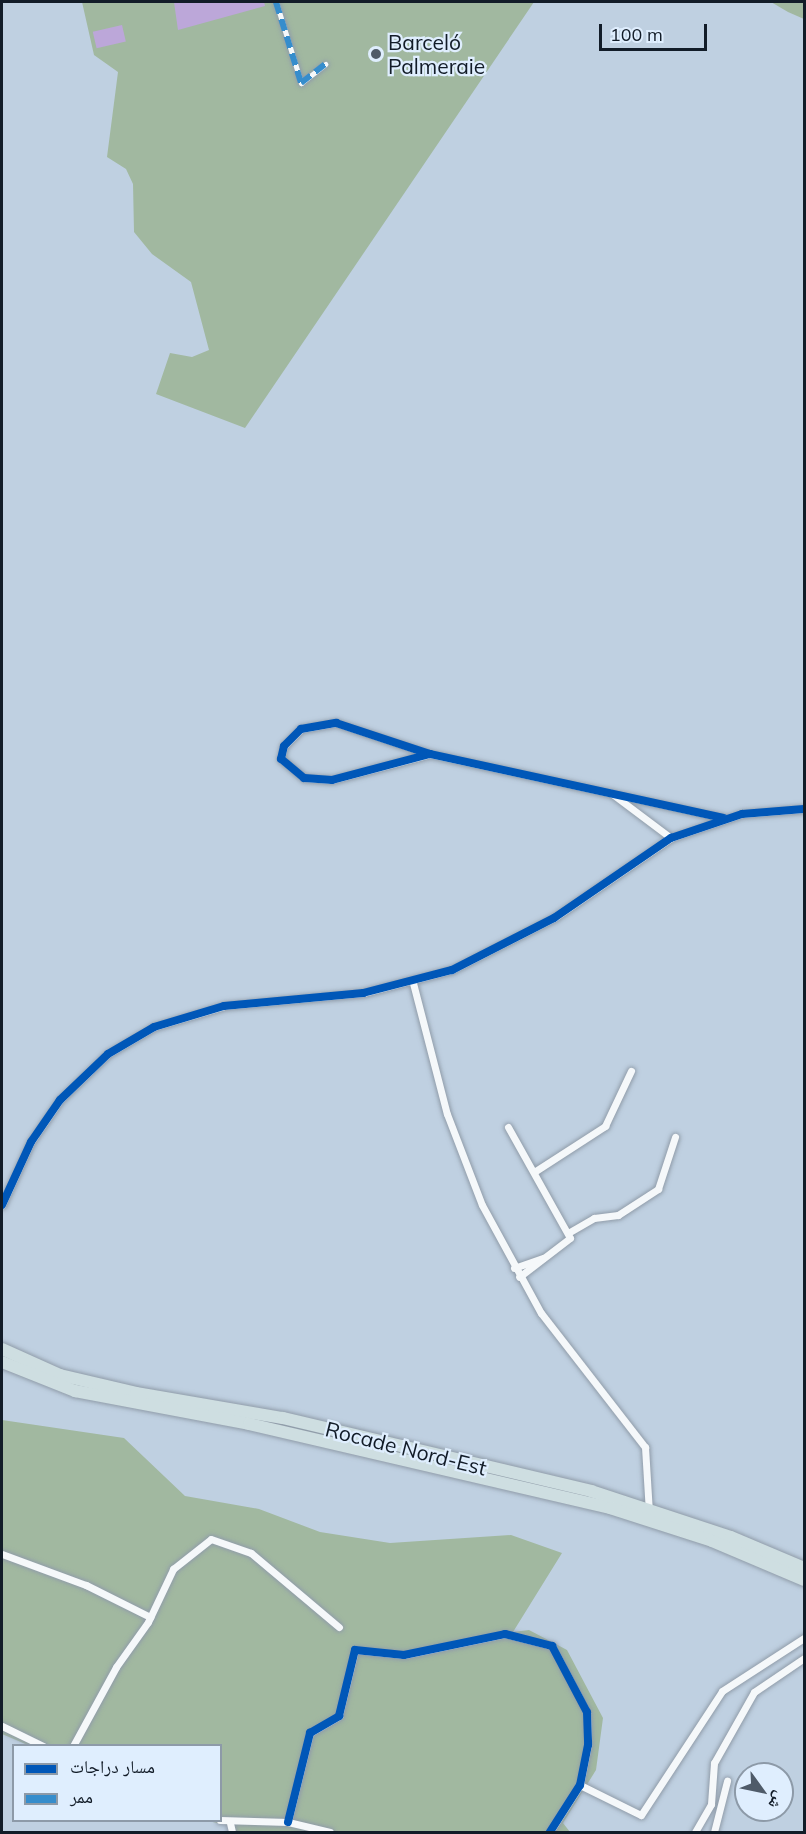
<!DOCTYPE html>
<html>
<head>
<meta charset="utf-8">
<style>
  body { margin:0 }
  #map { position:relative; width:806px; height:1834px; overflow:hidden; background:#bfd0e1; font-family:Mulish,"Noto Naskh Arabic",sans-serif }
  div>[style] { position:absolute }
  .green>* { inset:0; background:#a1b8a0 }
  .water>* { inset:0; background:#bca7d9; transform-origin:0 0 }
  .roads { filter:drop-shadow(0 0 2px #909ca9) drop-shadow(0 0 2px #909ca9) }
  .pedestrian>* { height:5px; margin:-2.5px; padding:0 2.5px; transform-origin:2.5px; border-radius:2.5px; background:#f5f8fa }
  .minor>* { height:7px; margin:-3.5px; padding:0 3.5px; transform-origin:3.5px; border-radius:3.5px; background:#f5f8fa }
  .trunk>* { height:12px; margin:-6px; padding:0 6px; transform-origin:6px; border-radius:6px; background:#cedee1 }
  .quiet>* { height:6px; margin-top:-3px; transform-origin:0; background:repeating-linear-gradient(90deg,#368dcc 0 12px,transparent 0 18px) }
  .cycleway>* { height:8px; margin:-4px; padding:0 4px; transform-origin:4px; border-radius:4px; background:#0057b8 }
  .dots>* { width:16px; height:16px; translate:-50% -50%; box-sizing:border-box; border:3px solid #dfeefe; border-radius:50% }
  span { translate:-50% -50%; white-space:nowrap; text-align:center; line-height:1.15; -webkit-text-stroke:4.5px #dfeefe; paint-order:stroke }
  .poi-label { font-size:21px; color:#121c28 }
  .left { translate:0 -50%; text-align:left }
  .street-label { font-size:21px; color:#121c28 }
  .frame { position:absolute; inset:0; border:3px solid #121c28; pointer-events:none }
  .legend { position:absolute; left:12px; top:1744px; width:210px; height:78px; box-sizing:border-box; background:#dfeefe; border:2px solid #8d9aa8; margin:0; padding:8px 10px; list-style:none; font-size:18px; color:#121c28 }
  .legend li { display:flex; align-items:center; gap:12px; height:30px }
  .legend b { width:30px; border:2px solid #8d9aa8 }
  .north { position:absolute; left:734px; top:1762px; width:60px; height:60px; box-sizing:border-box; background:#dfeefe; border:2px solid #8d9aa8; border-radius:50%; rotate:123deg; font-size:16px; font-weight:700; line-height:24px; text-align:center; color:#121c28 }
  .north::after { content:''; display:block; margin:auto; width:21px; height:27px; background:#4f5b69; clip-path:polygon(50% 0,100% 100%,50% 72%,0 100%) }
  .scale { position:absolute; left:599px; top:24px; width:108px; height:27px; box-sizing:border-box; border:3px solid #121c28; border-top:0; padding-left:8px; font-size:18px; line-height:21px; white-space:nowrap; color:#121c28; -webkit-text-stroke:4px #dfeefe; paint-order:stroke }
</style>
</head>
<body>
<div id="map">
  <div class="green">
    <div style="clip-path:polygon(82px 2px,534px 2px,245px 428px,156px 394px,170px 353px,192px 357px,209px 350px,191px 282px,152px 254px,134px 232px,133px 184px,126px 169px,107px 157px,118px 72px,94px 55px)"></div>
    <div style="clip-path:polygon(771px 2px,804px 2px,804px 19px,788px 12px)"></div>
    <div style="clip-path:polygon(2px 1420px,124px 1438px,185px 1496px,259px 1509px,320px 1532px,390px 1543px,511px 1535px,562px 1553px,513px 1632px,529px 1630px,567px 1650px,603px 1718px,596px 1770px,563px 1823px,570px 1832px,232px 1832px,234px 1826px,207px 1821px,220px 1820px,220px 1746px,28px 1745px,2px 1734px)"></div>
  </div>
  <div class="water">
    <div style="clip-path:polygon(174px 2px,264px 2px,265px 6px,178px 30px)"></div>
    <div style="left:122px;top:25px;width:17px;height:30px;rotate:77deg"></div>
  </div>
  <div class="roads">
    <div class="pedestrian">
      <div style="left:276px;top:2px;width:85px;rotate:72.8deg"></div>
      <div style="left:301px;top:83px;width:31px;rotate:-38deg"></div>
    </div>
    <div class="minor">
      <div style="left:430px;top:754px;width:101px;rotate:165.1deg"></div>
      <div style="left:332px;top:780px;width:28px;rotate:-176deg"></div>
      <div style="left:304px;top:778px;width:30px;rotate:-140deg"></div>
      <div style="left:281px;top:759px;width:13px;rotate:-77deg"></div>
      <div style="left:284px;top:746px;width:24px;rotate:-45deg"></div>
      <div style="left:301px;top:729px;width:36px;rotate:-10deg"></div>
      <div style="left:336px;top:723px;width:99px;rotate:18.3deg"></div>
      <div style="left:430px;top:754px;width:300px;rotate:12.3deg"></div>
      <div style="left:611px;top:793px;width:75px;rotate:36.9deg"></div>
      <div style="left:413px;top:983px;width:135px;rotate:75.5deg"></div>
      <div style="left:447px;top:1114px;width:97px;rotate:69deg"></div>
      <div style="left:482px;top:1205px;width:123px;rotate:61.4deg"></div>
      <div style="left:541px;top:1313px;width:170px;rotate:52.2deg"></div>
      <div style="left:645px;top:1447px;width:66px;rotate:86.5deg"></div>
      <div style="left:508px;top:1127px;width:127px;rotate:60.8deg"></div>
      <div style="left:570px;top:1238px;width:64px;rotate:142.6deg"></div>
      <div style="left:534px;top:1172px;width:85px;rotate:-32.9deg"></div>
      <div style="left:605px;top:1126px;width:61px;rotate:-64.7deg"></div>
      <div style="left:2px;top:1205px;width:69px;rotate:-65.3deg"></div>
      <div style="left:31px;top:1142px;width:51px;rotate:-55.4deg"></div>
      <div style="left:60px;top:1100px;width:66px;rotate:-43.8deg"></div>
      <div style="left:108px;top:1054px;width:53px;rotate:-30.4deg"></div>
      <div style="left:154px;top:1027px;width:73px;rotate:-16.7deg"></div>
      <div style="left:224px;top:1006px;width:140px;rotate:-5.3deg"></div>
      <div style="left:363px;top:993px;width:92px;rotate:-14.5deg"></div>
      <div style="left:452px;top:970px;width:114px;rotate:-27deg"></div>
      <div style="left:554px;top:918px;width:142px;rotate:-34.4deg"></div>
      <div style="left:671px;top:838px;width:75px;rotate:-18.7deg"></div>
      <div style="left:742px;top:814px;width:62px;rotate:-4.6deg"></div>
      <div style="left:568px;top:1233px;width:30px;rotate:-30deg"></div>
      <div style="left:594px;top:1218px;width:24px;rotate:-7deg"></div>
      <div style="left:618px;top:1215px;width:48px;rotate:-33deg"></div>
      <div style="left:658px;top:1189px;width:55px;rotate:-71.9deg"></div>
      <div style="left:514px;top:1268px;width:31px;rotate:-19deg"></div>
      <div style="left:2px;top:1554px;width:90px;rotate:20.3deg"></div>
      <div style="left:86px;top:1585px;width:72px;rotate:26.6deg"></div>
      <div style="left:2px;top:1726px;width:46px;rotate:26deg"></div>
      <div style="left:73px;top:1746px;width:90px;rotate:-61.4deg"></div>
      <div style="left:116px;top:1667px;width:55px;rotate:-54.6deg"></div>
      <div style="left:148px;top:1622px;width:59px;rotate:-64.7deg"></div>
      <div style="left:173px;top:1569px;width:48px;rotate:-38.3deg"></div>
      <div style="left:211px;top:1539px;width:42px;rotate:19.3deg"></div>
      <div style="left:251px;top:1553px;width:115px;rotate:40.1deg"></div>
      <div style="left:580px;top:1785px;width:68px;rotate:26.2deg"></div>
      <div style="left:641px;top:1815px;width:148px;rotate:-56.8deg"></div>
      <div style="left:722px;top:1691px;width:98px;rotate:-32.9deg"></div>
      <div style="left:220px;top:1820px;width:68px;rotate:1.7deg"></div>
      <div style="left:288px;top:1822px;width:43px;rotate:13.4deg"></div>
      <div style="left:288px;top:1822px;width:92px;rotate:-76.1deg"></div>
      <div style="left:310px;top:1733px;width:34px;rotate:-30deg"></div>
      <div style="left:339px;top:1716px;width:68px;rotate:-76.4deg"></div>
      <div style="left:355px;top:1650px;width:49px;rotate:5.8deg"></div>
      <div style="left:404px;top:1655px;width:103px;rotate:-11.7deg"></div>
      <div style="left:505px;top:1634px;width:49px;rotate:14.3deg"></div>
      <div style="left:552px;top:1646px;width:75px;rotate:62.1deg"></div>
      <div style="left:587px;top:1712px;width:33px;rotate:88deg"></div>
      <div style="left:588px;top:1745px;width:41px;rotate:101.3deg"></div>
      <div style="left:580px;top:1785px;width:56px;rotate:122.6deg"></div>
      <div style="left:230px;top:1823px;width:9px;rotate:77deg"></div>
      <div style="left:695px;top:1832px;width:32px;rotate:-60deg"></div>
      <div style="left:711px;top:1804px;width:41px;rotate:-85.8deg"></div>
      <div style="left:714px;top:1763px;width:81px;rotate:-60.6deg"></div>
      <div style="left:754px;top:1692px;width:60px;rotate:-34.2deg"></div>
      <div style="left:714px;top:1832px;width:53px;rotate:-75.7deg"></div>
    </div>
    <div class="trunk">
      <div style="left:2px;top:1349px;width:64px;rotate:24.1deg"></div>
      <div style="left:60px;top:1375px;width:78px;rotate:13.3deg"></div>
      <div style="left:136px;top:1393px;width:149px;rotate:9.7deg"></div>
      <div style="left:283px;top:1418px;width:317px;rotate:13.3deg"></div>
      <div style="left:591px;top:1491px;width:147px;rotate:18.2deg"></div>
      <div style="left:731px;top:1537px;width:79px;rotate:23deg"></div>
      <div style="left:2px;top:1362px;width:79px;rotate:21.7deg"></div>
      <div style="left:75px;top:1391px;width:177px;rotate:10.7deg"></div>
      <div style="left:249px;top:1424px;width:371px;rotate:13.1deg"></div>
      <div style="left:610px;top:1508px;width:107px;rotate:17.9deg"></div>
      <div style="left:712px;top:1541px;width:100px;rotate:23deg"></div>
    </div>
  </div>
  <div class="quiet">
    <div style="left:276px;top:2px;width:85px;rotate:72.8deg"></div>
    <div style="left:301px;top:83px;width:31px;rotate:-38deg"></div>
  </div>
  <div class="cycleway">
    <div style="left:430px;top:754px;width:101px;rotate:165.1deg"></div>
    <div style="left:332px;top:780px;width:28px;rotate:-176deg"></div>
    <div style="left:304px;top:778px;width:30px;rotate:-140deg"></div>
    <div style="left:281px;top:759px;width:13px;rotate:-77deg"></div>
    <div style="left:284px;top:746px;width:24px;rotate:-45deg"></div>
    <div style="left:301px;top:729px;width:36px;rotate:-10deg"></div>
    <div style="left:336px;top:723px;width:99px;rotate:18.3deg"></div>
    <div style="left:430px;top:754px;width:300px;rotate:12.3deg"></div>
    <div style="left:2px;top:1205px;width:69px;rotate:-65.3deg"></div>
    <div style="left:31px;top:1142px;width:51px;rotate:-55.4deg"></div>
    <div style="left:60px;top:1100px;width:66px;rotate:-43.8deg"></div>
    <div style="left:108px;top:1054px;width:53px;rotate:-30.4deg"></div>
    <div style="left:154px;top:1027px;width:73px;rotate:-16.7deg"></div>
    <div style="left:224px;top:1006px;width:140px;rotate:-5.3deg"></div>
    <div style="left:363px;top:993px;width:92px;rotate:-14.5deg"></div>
    <div style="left:452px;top:970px;width:114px;rotate:-27deg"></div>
    <div style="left:554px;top:918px;width:142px;rotate:-34.4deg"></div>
    <div style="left:671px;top:838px;width:75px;rotate:-18.7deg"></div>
    <div style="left:742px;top:814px;width:62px;rotate:-4.6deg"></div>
    <div style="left:288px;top:1822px;width:92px;rotate:-76.1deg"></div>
    <div style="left:310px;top:1733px;width:34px;rotate:-30deg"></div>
    <div style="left:339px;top:1716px;width:68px;rotate:-76.4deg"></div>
    <div style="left:355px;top:1650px;width:49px;rotate:5.8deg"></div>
    <div style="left:404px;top:1655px;width:103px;rotate:-11.7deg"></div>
    <div style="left:505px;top:1634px;width:49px;rotate:14.3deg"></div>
    <div style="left:552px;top:1646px;width:75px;rotate:62.1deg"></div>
    <div style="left:587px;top:1712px;width:33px;rotate:88deg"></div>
    <div style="left:588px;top:1745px;width:41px;rotate:101.3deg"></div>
    <div style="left:580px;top:1785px;width:56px;rotate:122.6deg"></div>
  </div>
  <div class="dots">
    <div style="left:376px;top:54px;background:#4f5b69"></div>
  </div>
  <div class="poi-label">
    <span class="left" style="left:388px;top:54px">Barceló<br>Palmeraie</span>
  </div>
  <div class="street-label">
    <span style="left:406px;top:1448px;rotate:14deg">Rocade Nord-Est</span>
  </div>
  <div class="frame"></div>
  <ul class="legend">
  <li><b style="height:8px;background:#0057b8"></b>مسار دراجات</li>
  <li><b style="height:8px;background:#368dcc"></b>ممر</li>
  </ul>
  <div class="north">ش</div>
  <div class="scale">100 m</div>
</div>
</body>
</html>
